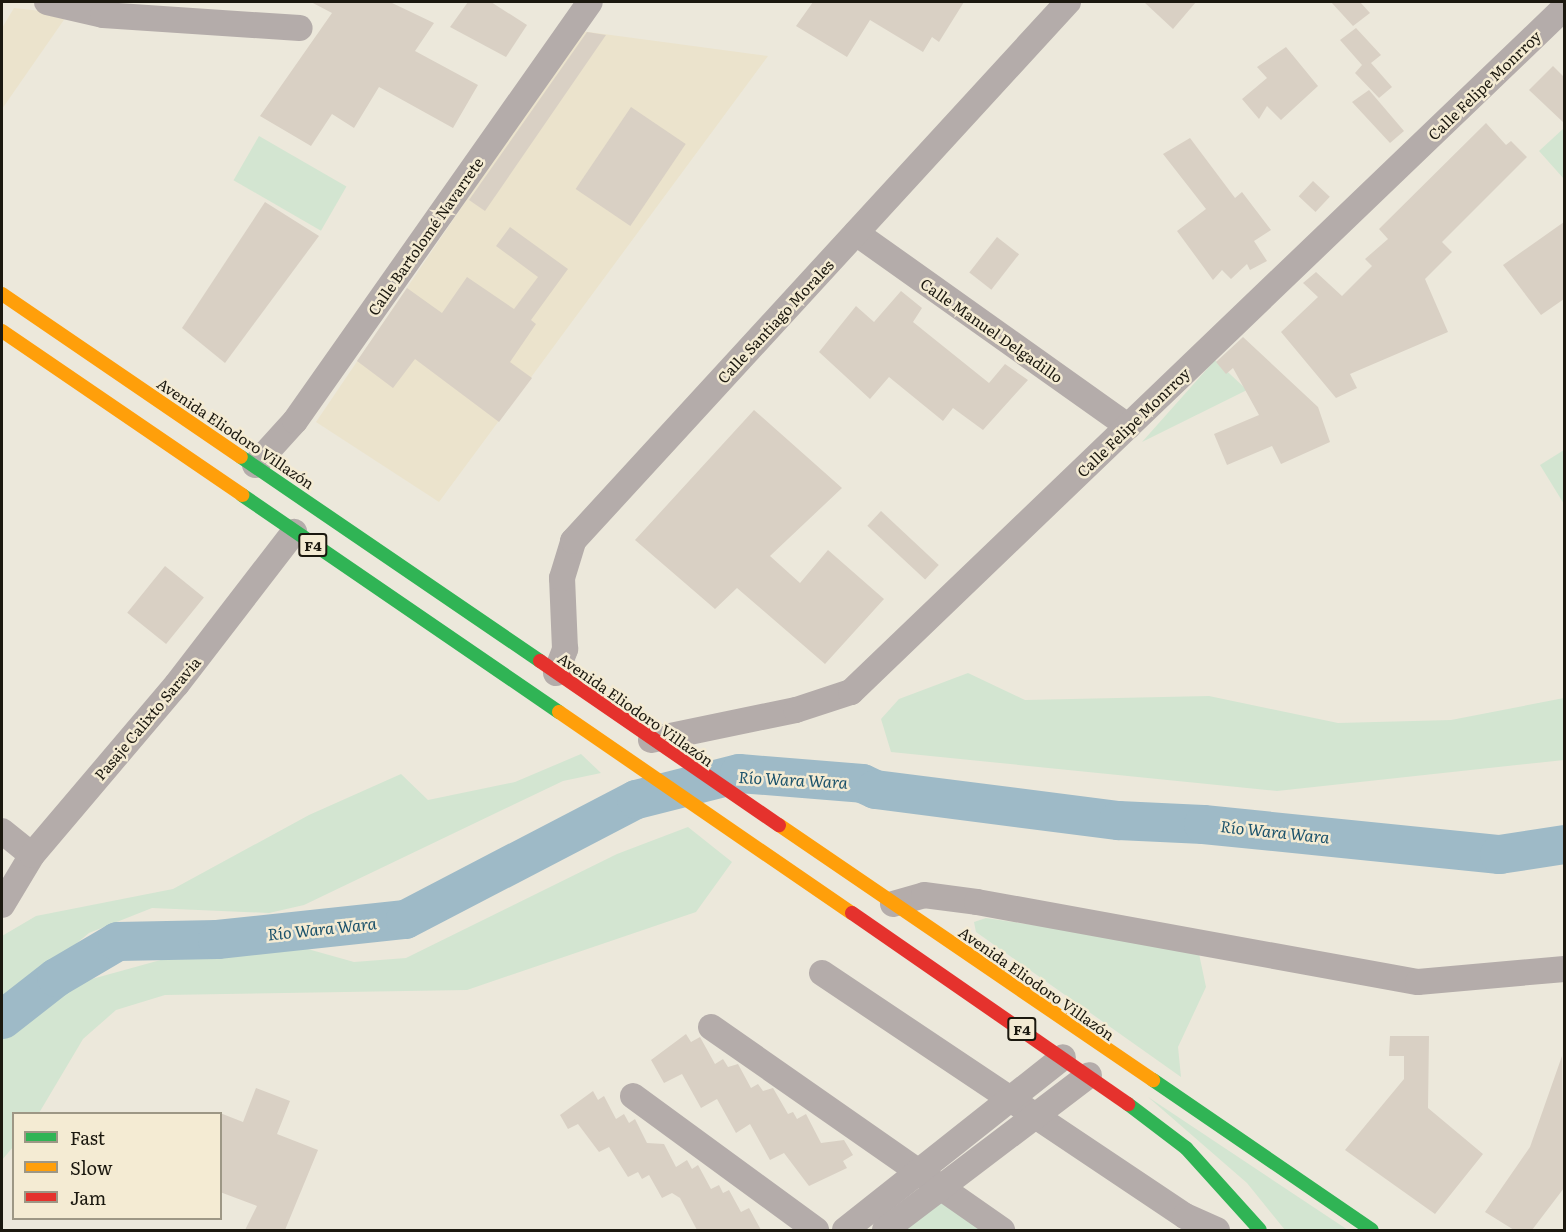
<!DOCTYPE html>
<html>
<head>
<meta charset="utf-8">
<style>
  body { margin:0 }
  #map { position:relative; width:1566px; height:1232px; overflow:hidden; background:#ece8db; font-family:Literata,serif }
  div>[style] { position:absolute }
  .built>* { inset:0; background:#ebe3cc }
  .green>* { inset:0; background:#d3e5d1; transform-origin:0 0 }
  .river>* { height:39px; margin:-19.5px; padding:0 19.5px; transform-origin:19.5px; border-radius:19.5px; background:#9ebac7 }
  .building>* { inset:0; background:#d9d0c4; transform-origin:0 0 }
  .street>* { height:26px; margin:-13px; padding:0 13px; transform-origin:13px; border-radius:13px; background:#b4acaa }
  .fast>* { height:14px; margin:-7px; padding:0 7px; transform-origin:7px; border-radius:7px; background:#30b455 }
  .slow>* { height:14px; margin:-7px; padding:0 7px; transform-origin:7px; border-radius:7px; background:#ff9f0a }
  .jam>* { height:14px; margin:-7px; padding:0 7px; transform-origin:7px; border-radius:7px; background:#e5322d }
  span { translate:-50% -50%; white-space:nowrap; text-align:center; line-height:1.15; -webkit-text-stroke:5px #f4ebd3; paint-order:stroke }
  .shield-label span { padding:2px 4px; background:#f4ebd3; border:2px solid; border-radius:4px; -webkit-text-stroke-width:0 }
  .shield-label { font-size:14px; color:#1b180f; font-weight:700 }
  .street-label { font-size:15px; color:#1b180f }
  .water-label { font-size:16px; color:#1b526b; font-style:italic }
  .frame { position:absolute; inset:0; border:3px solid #1b180f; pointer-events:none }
  .legend { position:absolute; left:12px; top:1112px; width:210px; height:108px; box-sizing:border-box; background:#f4ebd3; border:2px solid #9d9785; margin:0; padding:8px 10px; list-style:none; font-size:18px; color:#1b180f }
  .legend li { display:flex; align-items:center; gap:12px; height:30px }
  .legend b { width:30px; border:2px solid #9d9785 }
</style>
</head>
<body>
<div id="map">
  <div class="built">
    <div style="clip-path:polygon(14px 8px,68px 14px,2px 109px,2px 28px)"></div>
    <div style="clip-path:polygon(581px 31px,768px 56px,439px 502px,316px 422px)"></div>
  </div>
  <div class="green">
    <div style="clip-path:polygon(1564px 128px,1564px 179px,1539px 151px)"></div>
    <div style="left:259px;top:136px;width:101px;height:51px;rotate:30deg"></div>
    <div style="clip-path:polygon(1215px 360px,1247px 390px,1142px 442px)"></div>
    <div style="clip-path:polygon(1564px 450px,1564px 504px,1540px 465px)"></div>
    <div style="clip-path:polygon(968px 673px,1025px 700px,1209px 696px,1338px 723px,1451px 720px,1564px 698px,1564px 760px,1277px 791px,891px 752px,881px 719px,899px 699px)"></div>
    <div style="clip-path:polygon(581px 754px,601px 773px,563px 781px,304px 905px,269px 913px,152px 908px,89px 933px,2px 1006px,2px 936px,36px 916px,173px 889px,309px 815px,401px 774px,428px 800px,515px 782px)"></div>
    <div style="clip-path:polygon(688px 827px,732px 862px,696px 912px,467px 990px,165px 995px,116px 1010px,83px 1039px,39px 1113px,14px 1114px,13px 1147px,2px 1160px,2px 1037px,24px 1012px,81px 982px,186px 953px,241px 945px,297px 946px,354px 962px,406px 958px,617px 854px)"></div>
    <div style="clip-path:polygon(986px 918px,1198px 949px,1206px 987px,1178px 1047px,1181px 1077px,976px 932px,974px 922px)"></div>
    <div style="clip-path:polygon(1148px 1097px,1348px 1230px,1285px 1230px,1247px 1183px)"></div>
    <div style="clip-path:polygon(937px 1199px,989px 1230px,892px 1230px)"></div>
  </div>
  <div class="river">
    <div style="left:2px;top:1019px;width:68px;rotate:-37.9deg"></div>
    <div style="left:56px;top:977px;width:71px;rotate:-30.5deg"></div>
    <div style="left:117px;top:941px;width:100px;rotate:-1.1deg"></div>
    <div style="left:217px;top:939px;width:189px;rotate:-6.1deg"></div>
    <div style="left:405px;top:919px;width:260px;rotate:-27.5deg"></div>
    <div style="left:636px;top:799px;width:106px;rotate:-14.2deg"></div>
    <div style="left:739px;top:773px;width:123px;rotate:4.6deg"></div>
    <div style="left:862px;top:783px;width:14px;rotate:25deg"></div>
    <div style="left:875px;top:789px;width:245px;rotate:7.3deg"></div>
    <div style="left:1118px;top:820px;width:85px;rotate:2.7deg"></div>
    <div style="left:1203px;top:824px;width:298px;rotate:5.8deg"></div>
    <div style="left:1499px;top:854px;width:66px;rotate:-8.7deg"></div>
  </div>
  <div class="building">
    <div style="clip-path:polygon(311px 2px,390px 2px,434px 23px,415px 51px,478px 85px,453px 128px,379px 87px,354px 128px,332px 114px,311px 146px,260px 116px,332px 13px)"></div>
    <div style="clip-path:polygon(468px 2px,491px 2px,527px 25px,506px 57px,450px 27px)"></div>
    <div style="clip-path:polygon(813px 2px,964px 2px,939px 42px,932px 37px,923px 52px,870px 20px,847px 57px,796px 26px)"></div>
    <div style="clip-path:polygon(1144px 2px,1196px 2px,1173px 29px)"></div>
    <div style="clip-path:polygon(1331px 2px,1360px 2px,1370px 13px,1353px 26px)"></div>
    <div style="clip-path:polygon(1356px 28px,1381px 55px,1371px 63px,1392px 87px,1379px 98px,1355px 73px,1362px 65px,1340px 40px)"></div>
    <div style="clip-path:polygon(587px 32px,606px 35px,485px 211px,469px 200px)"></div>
    <div style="clip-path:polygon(1286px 47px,1318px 86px,1281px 120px,1267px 106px,1259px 119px,1242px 99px,1267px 78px,1257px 67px)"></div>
    <div style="clip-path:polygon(1553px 66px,1564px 77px,1564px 123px,1529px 90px)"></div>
    <div style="clip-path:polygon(1369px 90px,1404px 131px,1390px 143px,1352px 102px)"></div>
    <div style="left:631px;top:107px;width:66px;height:99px;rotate:34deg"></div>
    <div style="clip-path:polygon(1486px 123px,1506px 145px,1511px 141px,1527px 157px,1442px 242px,1452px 252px,1425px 279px,1448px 332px,1350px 374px,1357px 388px,1336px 398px,1281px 332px,1318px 297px,1303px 283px,1316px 272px,1342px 296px,1372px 266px,1365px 259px,1388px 239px,1379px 229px)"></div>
    <div style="clip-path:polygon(1190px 138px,1235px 198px,1242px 192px,1271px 230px,1254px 241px,1267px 261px,1250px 270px,1247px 264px,1231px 279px,1222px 270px,1213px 280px,1177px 231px,1206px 209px,1163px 154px)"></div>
    <div style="left:1313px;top:181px;width:23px;height:21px;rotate:43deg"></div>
    <div style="clip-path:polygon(265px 202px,319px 236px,225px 363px,182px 328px)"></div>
    <div style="clip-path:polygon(1564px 222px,1564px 299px,1541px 315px,1503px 265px)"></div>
    <div style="clip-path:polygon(510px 227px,568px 269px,531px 320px,536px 324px,510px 362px,532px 378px,499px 422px,415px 359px,393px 388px,357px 361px,407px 288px,442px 313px,467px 277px,514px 309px,538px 277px,496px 246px)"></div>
    <div style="left:997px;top:237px;width:28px;height:45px;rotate:38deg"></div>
    <div style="clip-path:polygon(901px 291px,922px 308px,913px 322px,989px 383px,1005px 364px,1028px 380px,983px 430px,953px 408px,943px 421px,889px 377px,870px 399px,819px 352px,856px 306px,874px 322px)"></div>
    <div style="clip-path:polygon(1243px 337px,1318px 407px,1330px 442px,1281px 464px,1272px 446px,1227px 465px,1214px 434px,1259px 415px,1233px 368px,1226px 374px,1216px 362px)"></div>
    <div style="clip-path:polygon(754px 410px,842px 488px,770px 556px,800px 583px,828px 550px,884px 599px,825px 664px,737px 588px,715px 609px,635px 540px)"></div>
    <div style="left:881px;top:511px;width:79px;height:20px;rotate:43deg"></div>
    <div style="left:165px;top:566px;width:50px;height:60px;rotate:39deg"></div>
    <div style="clip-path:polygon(686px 1034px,691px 1042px,700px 1037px,715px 1064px,723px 1059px,728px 1067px,738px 1064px,751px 1088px,758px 1084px,763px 1091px,773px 1088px,788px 1114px,793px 1112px,797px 1119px,806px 1114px,821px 1143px,844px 1140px,853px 1155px,843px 1161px,847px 1168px,809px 1186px,784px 1153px,770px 1160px,750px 1124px,736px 1133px,717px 1099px,701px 1108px,682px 1074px,664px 1083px,651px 1060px)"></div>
    <div style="clip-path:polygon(1390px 1036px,1429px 1036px,1428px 1108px,1483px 1154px,1435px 1214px,1345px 1150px,1404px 1079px,1404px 1056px,1389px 1056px)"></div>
    <div style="clip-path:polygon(1562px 1056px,1564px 1188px,1532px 1230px,1514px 1230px,1485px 1212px,1530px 1147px)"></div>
    <div style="clip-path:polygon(256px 1088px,290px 1101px,277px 1134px,318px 1150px,285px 1230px,245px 1230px,257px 1206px,220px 1192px,220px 1113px,243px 1122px)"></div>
    <div style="clip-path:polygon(593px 1091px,598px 1100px,604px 1096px,616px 1119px,624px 1114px,629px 1123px,635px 1119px,647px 1143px,664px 1144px,676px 1167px,687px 1160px,692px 1169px,698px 1165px,711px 1189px,719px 1185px,723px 1193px,729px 1190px,741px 1212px,749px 1208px,761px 1230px,697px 1230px,680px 1198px,672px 1193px,662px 1198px,649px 1175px,642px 1179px,638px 1172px,628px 1177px,609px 1147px,599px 1152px,578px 1124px,568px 1129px,560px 1115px)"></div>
  </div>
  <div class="street">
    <div style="left:47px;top:2px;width:57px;rotate:13.1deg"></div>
    <div style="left:103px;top:15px;width:197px;rotate:3.8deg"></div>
    <div style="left:856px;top:233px;width:334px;rotate:35.4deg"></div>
    <div style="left:255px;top:465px;width:59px;rotate:-47.7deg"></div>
    <div style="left:295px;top:421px;width:512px;rotate:-54.85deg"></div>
    <div style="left:556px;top:673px;width:26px;rotate:-69deg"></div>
    <div style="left:565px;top:649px;width:71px;rotate:-92.4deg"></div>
    <div style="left:562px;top:578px;width:39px;rotate:-73deg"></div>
    <div style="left:573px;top:541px;width:732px;rotate:-47.44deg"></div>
    <div style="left:651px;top:740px;width:148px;rotate:-11.7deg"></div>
    <div style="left:796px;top:710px;width:58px;rotate:-18.1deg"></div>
    <div style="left:851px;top:692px;width:988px;rotate:-43.81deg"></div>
    <div style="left:2px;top:831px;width:38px;rotate:39deg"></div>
    <div style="left:893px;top:904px;width:32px;rotate:-16deg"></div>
    <div style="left:924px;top:895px;width:53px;rotate:7.5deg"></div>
    <div style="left:977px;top:902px;width:448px;rotate:10.3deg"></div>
    <div style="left:1418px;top:982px;width:147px;rotate:-5.1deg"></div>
    <div style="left:2px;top:905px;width:58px;rotate:-59deg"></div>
    <div style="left:32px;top:855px;width:224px;rotate:-49.7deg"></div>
    <div style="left:177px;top:684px;width:192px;rotate:-52.4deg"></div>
    <div style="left:822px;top:973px;width:437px;rotate:33.8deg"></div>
    <div style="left:1185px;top:1216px;width:35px;rotate:24deg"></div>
    <div style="left:711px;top:1027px;width:355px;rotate:34.9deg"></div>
    <div style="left:633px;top:1096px;width:227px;rotate:36.2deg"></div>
    <div style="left:845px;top:1230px;width:278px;rotate:-38.4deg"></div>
    <div style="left:885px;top:1230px;width:256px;rotate:-37.2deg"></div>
  </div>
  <div class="fast">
    <div style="left:241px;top:457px;width:362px;rotate:34.3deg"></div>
    <div style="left:242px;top:495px;width:384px;rotate:34.4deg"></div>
    <div style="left:1153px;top:1080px;width:265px;rotate:34.4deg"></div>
    <div style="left:1128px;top:1104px;width:73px;rotate:37.2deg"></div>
    <div style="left:1186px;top:1148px;width:110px;rotate:47.9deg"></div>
  </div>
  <div class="slow">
    <div style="left:2px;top:294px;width:289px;rotate:34.3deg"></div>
    <div style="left:2px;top:331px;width:291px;rotate:34.3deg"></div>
    <div style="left:559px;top:712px;width:355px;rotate:34.5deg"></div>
    <div style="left:779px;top:825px;width:453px;rotate:34.3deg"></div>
  </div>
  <div class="jam">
    <div style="left:540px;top:661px;width:290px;rotate:34.5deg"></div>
    <div style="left:852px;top:913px;width:336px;rotate:34.7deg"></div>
  </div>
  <div class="shield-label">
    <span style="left:313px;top:545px">F4</span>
    <span style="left:1022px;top:1029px">F4</span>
  </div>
  <div class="street-label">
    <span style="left:1484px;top:85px;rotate:-44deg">Calle Felipe Monrroy</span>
    <span style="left:425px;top:236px;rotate:-55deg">Calle Bartolomé Navarrete</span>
    <span style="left:775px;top:321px;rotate:-47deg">Calle Santiago Morales</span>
    <span style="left:992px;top:330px;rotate:35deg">Calle Manuel Delgadillo</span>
    <span style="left:1133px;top:422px;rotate:-44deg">Calle Felipe Monrroy</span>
    <span style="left:236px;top:433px;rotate:34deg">Avenida Eliodoro Villazón</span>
    <span style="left:636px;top:709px;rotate:35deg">Avenida Eliodoro Villazón</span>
    <span style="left:147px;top:718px;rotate:-50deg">Pasaje Calixto Saravia</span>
    <span style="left:1037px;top:983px;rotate:35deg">Avenida Eliodoro Villazón</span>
  </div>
  <div class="water-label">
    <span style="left:793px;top:779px;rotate:3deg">Río Wara Wara</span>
    <span style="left:1275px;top:831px;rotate:6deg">Río Wara Wara</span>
    <span style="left:322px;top:928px;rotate:-6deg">Río Wara Wara</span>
  </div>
  <div class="frame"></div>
  <ul class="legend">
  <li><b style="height:8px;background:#30b455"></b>Fast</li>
  <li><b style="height:8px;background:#ff9f0a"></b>Slow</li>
  <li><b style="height:8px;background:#e5322d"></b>Jam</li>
  </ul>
</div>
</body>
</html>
